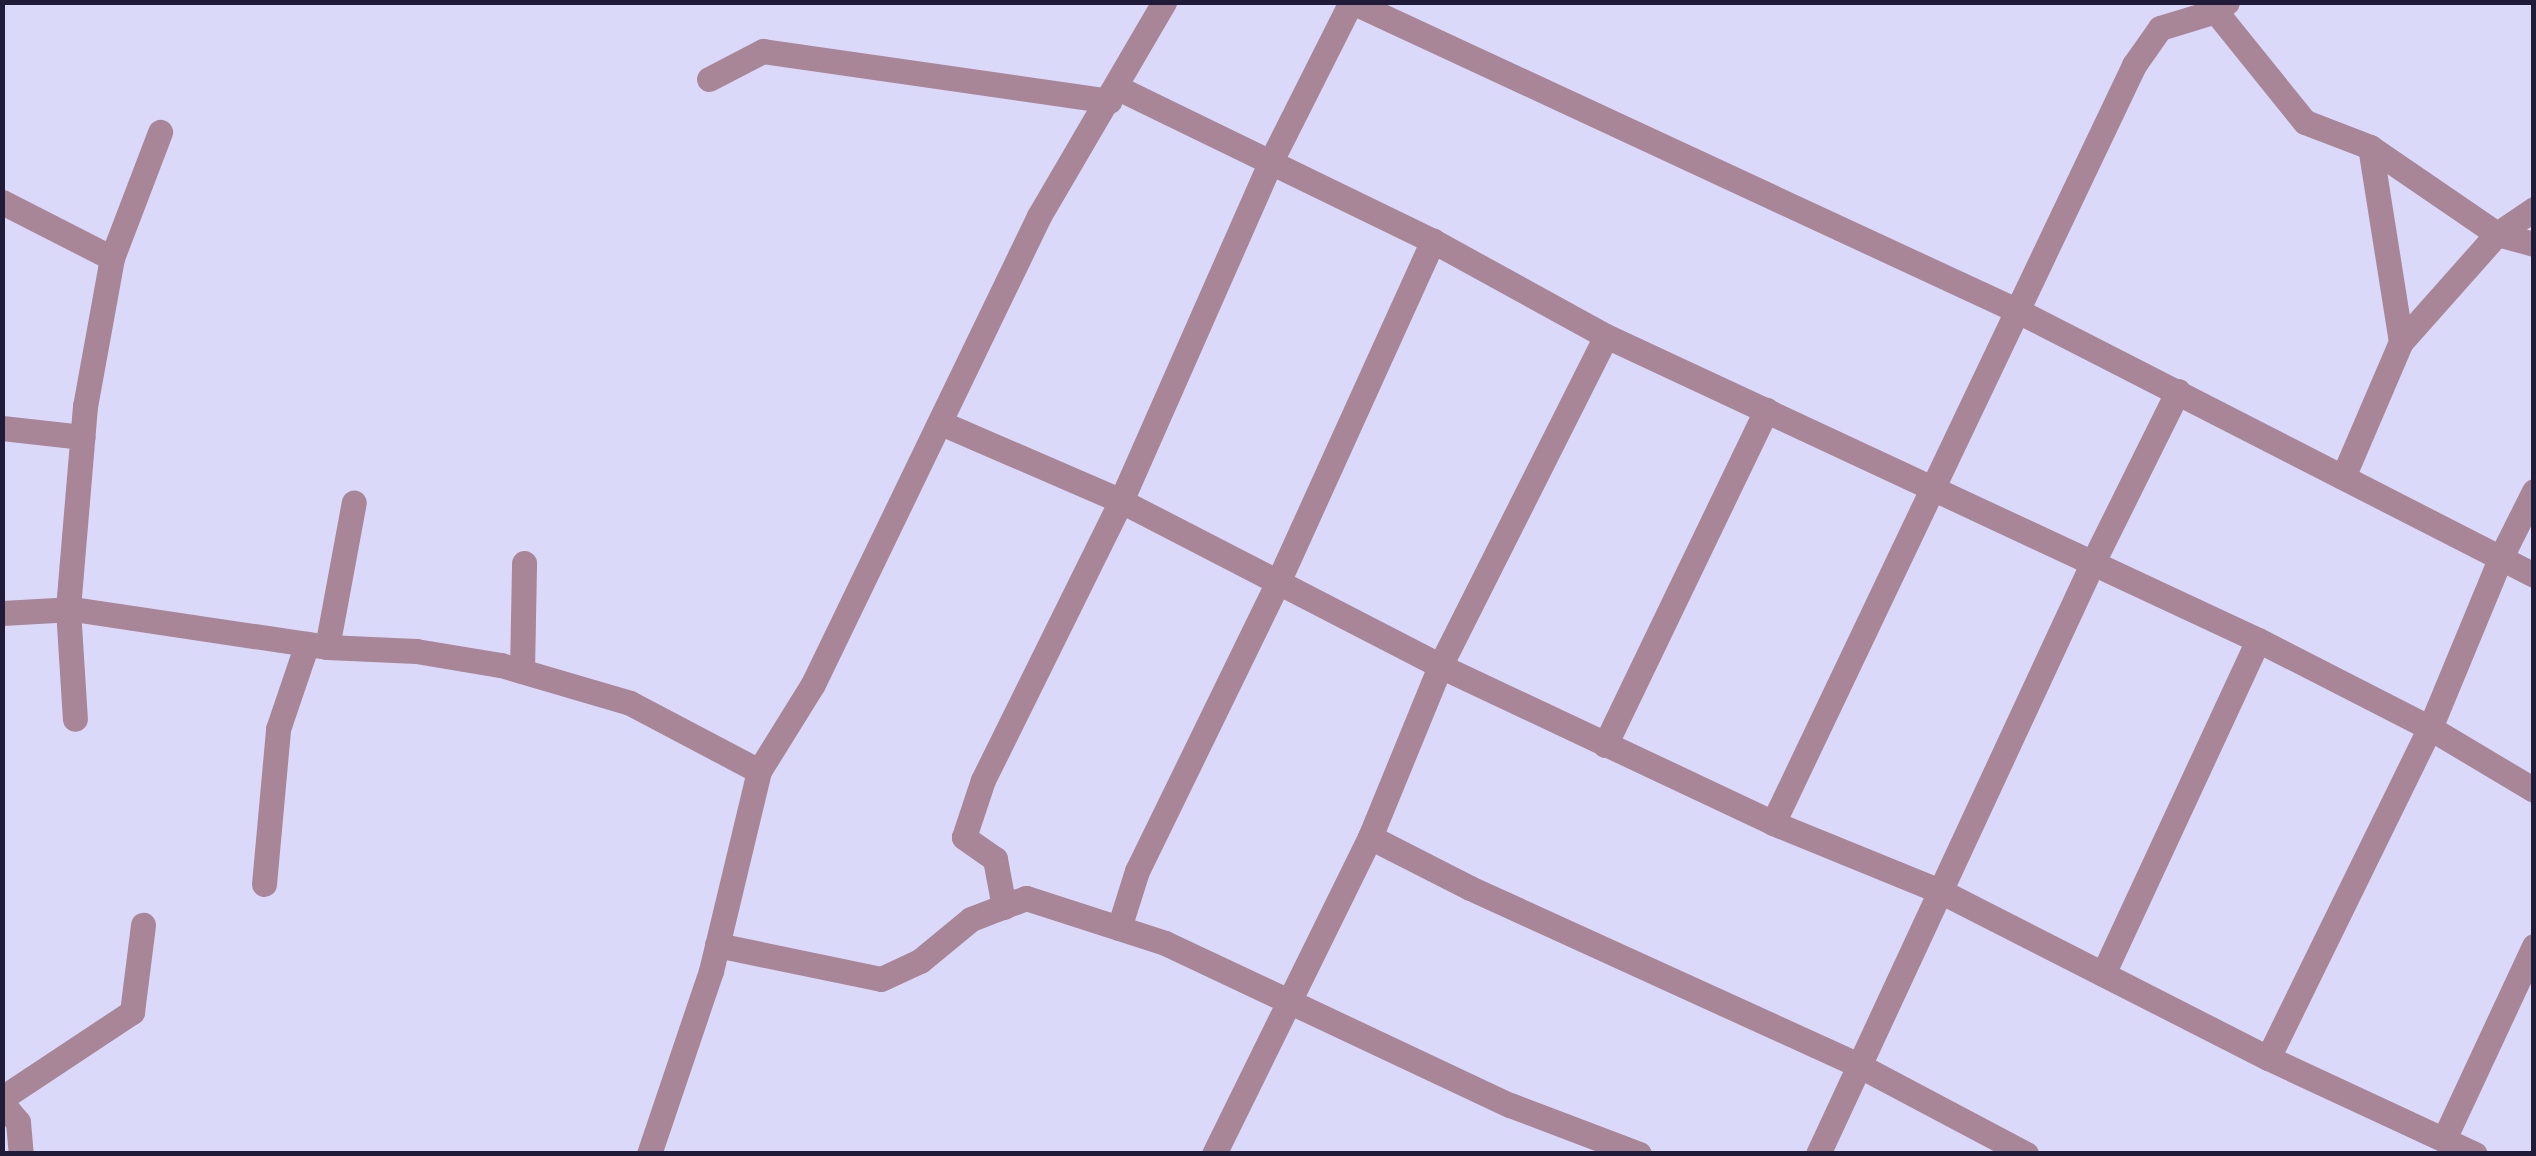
<!DOCTYPE html>
<html>
<head>
<meta charset="utf-8">
<style>
  body { margin:0 }
  #map { position:relative; width:2536px; height:1156px; overflow:hidden; background:#dbd9fa; font-family:"Archivo Narrow",sans-serif }
  div>[style] { position:absolute }
  .street>* { height:25px; margin:-12.5px; padding:0 12.5px; transform-origin:12.5px; border-radius:12.5px; background:#a98697 }
  span { translate:-50% -50%; white-space:nowrap; text-align:center; line-height:1.15; -webkit-text-stroke:8px #fefefe; paint-order:stroke }
  .frame { position:absolute; inset:0; border:5px solid #201b39; pointer-events:none }
</style>
</head>
<body>
<div id="map">
  <div class="street">
    <div style="left:1352px;top:2px;width:734px;rotate:24.89deg"></div>
    <div style="left:2018px;top:311px;width:580px;rotate:27.1deg"></div>
    <div style="left:2208px;top:2px;width:154px;rotate:51.1deg"></div>
    <div style="left:2305px;top:122px;width:70px;rotate:21deg"></div>
    <div style="left:2370px;top:147px;width:154px;rotate:34.4deg"></div>
    <div style="left:2497px;top:234px;width:38px;rotate:15deg"></div>
    <div style="left:709px;top:79px;width:61px;rotate:-27.4deg"></div>
    <div style="left:763px;top:51px;width:350px;rotate:8.2deg"></div>
    <div style="left:1118px;top:88px;width:350px;rotate:25.9deg"></div>
    <div style="left:1433px;top:241px;width:197px;rotate:28.8deg"></div>
    <div style="left:1606px;top:336px;width:719px;rotate:25deg"></div>
    <div style="left:2258px;top:640px;width:193px;rotate:27.1deg"></div>
    <div style="left:2430px;top:728px;width:121px;rotate:30.8deg"></div>
    <div style="left:2px;top:202px;width:123px;rotate:27deg"></div>
    <div style="left:112px;top:258px;width:150px;rotate:100.3deg"></div>
    <div style="left:85px;top:406px;width:204px;rotate:94.8deg"></div>
    <div style="left:68px;top:609px;width:110px;rotate:86.4deg"></div>
    <div style="left:112px;top:258px;width:135px;rotate:-69.1deg"></div>
    <div style="left:2401px;top:342px;width:144px;rotate:-48.4deg"></div>
    <div style="left:2497px;top:234px;width:45px;rotate:-34deg"></div>
    <div style="left:941px;top:423px;width:196px;rotate:23.4deg"></div>
    <div style="left:1121px;top:501px;width:359px;rotate:27.3deg"></div>
    <div style="left:1440px;top:666px;width:368px;rotate:25.2deg"></div>
    <div style="left:1773px;top:823px;width:183px;rotate:22.2deg"></div>
    <div style="left:1942px;top:892px;width:366px;rotate:27deg"></div>
    <div style="left:2268px;top:1058px;width:228px;rotate:24.9deg"></div>
    <div style="left:2px;top:428px;width:81px;rotate:6.4deg"></div>
    <div style="left:2343px;top:477px;width:147px;rotate:-66.8deg"></div>
    <div style="left:2401px;top:342px;width:197px;rotate:-99deg"></div>
    <div style="left:2px;top:613px;width:71px;rotate:-3.2deg"></div>
    <div style="left:73px;top:609px;width:257px;rotate:8.5deg"></div>
    <div style="left:327px;top:647px;width:89px;rotate:2.6deg"></div>
    <div style="left:416px;top:651px;width:86px;rotate:9.4deg"></div>
    <div style="left:501px;top:665px;width:134px;rotate:16.4deg"></div>
    <div style="left:630px;top:703px;width:146px;rotate:27.8deg"></div>
    <div style="left:327px;top:647px;width:147px;rotate:-79.5deg"></div>
    <div style="left:522px;top:671px;width:108px;rotate:-88.9deg"></div>
    <div style="left:1605px;top:745px;width:372px;rotate:-64.3deg"></div>
    <div style="left:1773px;top:823px;width:840px;rotate:-64.53deg"></div>
    <div style="left:2134px;top:65px;width:45px;rotate:-54.9deg"></div>
    <div style="left:2160px;top:28px;width:59px;rotate:-16.9deg"></div>
    <div style="left:2216px;top:11px;width:14px;rotate:-39deg"></div>
    <div style="left:1370px;top:837px;width:112px;rotate:27deg"></div>
    <div style="left:1470px;top:888px;width:429px;rotate:24.5deg"></div>
    <div style="left:1860px;top:1066px;width:188px;rotate:27.9deg"></div>
    <div style="left:264px;top:884px;width:156px;rotate:-84.8deg"></div>
    <div style="left:278px;top:729px;width:90px;rotate:-71.2deg"></div>
    <div style="left:1004px;top:907px;width:49px;rotate:-100.6deg"></div>
    <div style="left:995px;top:859px;width:38px;rotate:-145deg"></div>
    <div style="left:964px;top:837px;width:60px;rotate:-71.6deg"></div>
    <div style="left:983px;top:780px;width:311px;rotate:-63.7deg"></div>
    <div style="left:1121px;top:501px;width:374px;rotate:-66.2deg"></div>
    <div style="left:1272px;top:159px;width:176px;rotate:-63.3deg"></div>
    <div style="left:1119px;top:928px;width:60px;rotate:-72.5deg"></div>
    <div style="left:1137px;top:871px;width:322px;rotate:-64deg"></div>
    <div style="left:1278px;top:582px;width:375px;rotate:-65.6deg"></div>
    <div style="left:717px;top:945px;width:167px;rotate:11.7deg"></div>
    <div style="left:881px;top:979px;width:43px;rotate:-24.8deg"></div>
    <div style="left:920px;top:961px;width:66px;rotate:-39.5deg"></div>
    <div style="left:971px;top:919px;width:59px;rotate:-20.9deg"></div>
    <div style="left:1026px;top:898px;width:146px;rotate:17.9deg"></div>
    <div style="left:1165px;top:943px;width:381px;rotate:25.2deg"></div>
    <div style="left:1510px;top:1105px;width:138px;rotate:20.8deg"></div>
    <div style="left:2103px;top:974px;width:368px;rotate:-65.1deg"></div>
    <div style="left:2268px;top:1058px;width:368px;rotate:-63.9deg"></div>
    <div style="left:2430px;top:728px;width:183px;rotate:-67.5deg"></div>
    <div style="left:2500px;top:559px;width:76px;rotate:-63.4deg"></div>
    <div style="left:2px;top:1098px;width:156px;rotate:-33.5deg"></div>
    <div style="left:132px;top:1012px;width:88px;rotate:-82.8deg"></div>
    <div style="left:2px;top:1103px;width:25px;rotate:50deg"></div>
    <div style="left:18px;top:1122px;width:32px;rotate:85deg"></div>
    <div style="left:2444px;top:1139px;width:213px;rotate:-65deg"></div>
    <div style="left:649px;top:1154px;width:193px;rotate:-71.3deg"></div>
    <div style="left:711px;top:971px;width:206px;rotate:-76.5deg"></div>
    <div style="left:759px;top:771px;width:102px;rotate:-58.2deg"></div>
    <div style="left:813px;top:684px;width:520px;rotate:-64.22deg"></div>
    <div style="left:1039px;top:216px;width:248px;rotate:-59.7deg"></div>
    <div style="left:1214px;top:1154px;width:353px;rotate:-63.8deg"></div>
    <div style="left:1370px;top:837px;width:185px;rotate:-67.7deg"></div>
    <div style="left:1440px;top:666px;width:369px;rotate:-63.3deg"></div>
    <div style="left:1818px;top:1154px;width:653px;rotate:-65.08deg"></div>
    <div style="left:2093px;top:562px;width:191px;rotate:-63.6deg"></div>
  </div>
  <div class="frame"></div>
</div>
</body>
</html>
